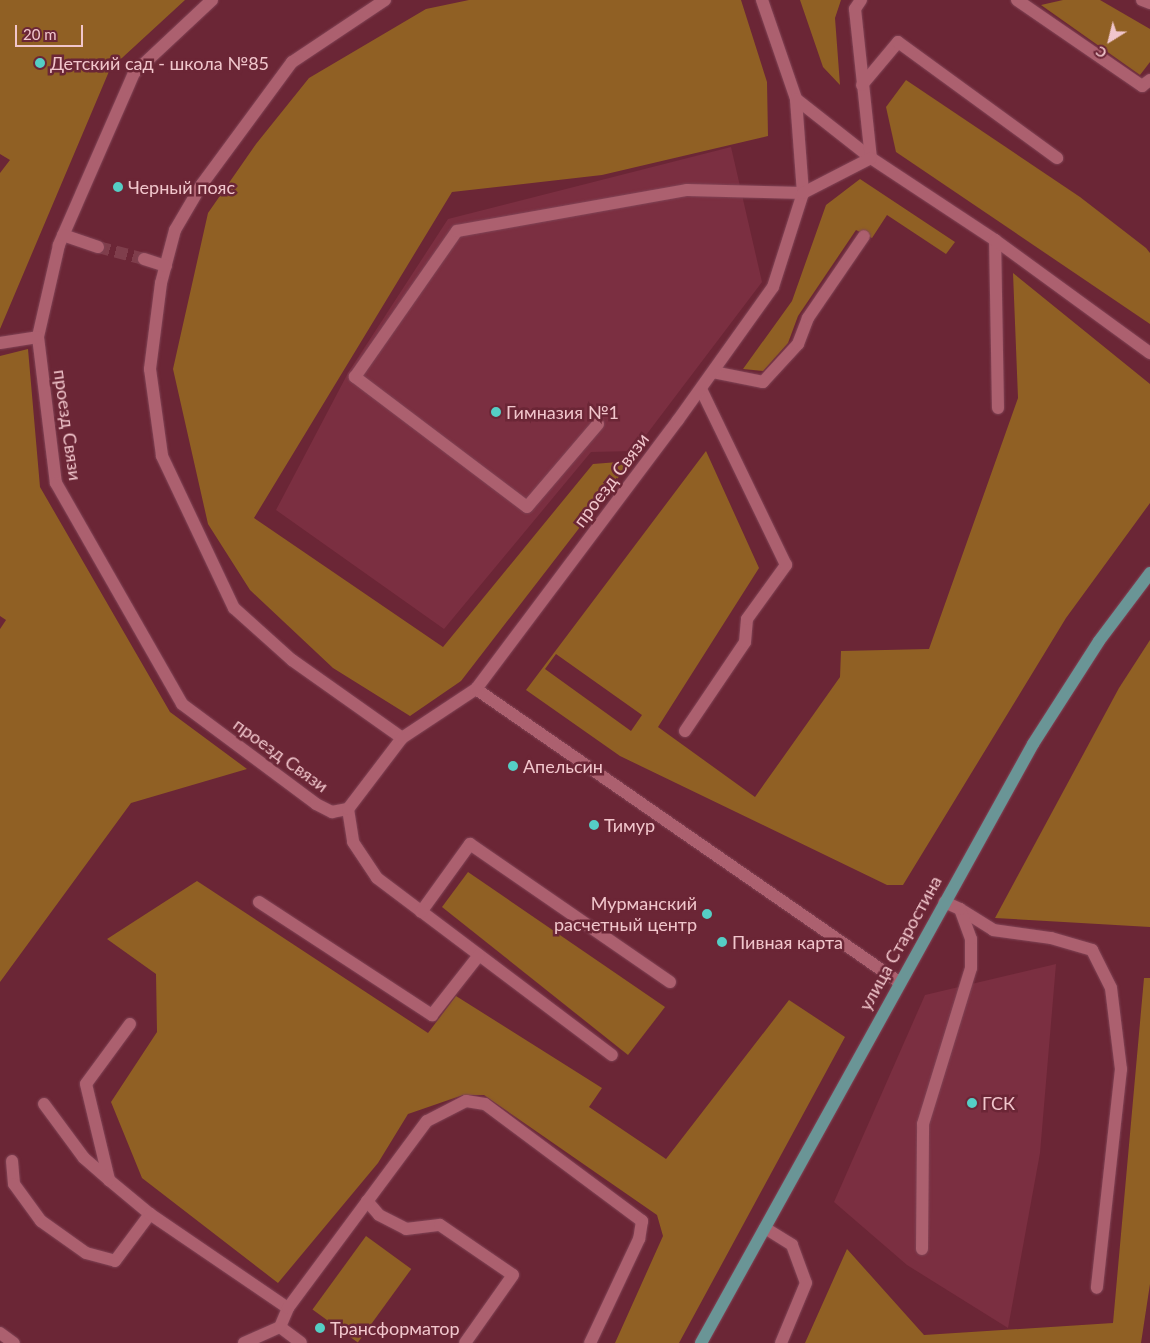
<!DOCTYPE html>
<html>
<head>
<meta charset="utf-8">
<style>
  body { margin:0 }
  #map { position:relative; width:1150px; height:1343px; overflow:hidden; background:#6b2636; font-family:Lato,sans-serif }
  div>[style] { position:absolute }
  .built>* { inset:0; background:#7b2f41 }
  .green>* { inset:0; background:#906024; transform-origin:0 0 }
  .minor-tunnel>* { height:12px; margin-top:-6px; transform-origin:0; background:repeating-linear-gradient(90deg,#7f3e4c 0 12px,transparent 0 18px) }
  .roads { filter:drop-shadow(0 0 1px #814456) drop-shadow(0 0 1px #814456) }
  .minor>* { height:12px; margin:-6px; padding:0 6px; transform-origin:6px; border-radius:6px; background:#ac606f }
  .major>* { height:12px; margin:-6px; padding:0 6px; transform-origin:6px; border-radius:6px; background:#6a9596 }
  .dots>* { width:14px; height:14px; translate:-50% -50%; box-sizing:border-box; border:2px solid #6b2636; border-radius:50% }
  span { translate:-50% -50%; white-space:nowrap; text-align:center; line-height:1.15; -webkit-text-stroke:5px #6b2636; paint-order:stroke }
  .poi-label { font-size:18px; color:#f1c6cc }
  .left { translate:0 -50%; text-align:left }
  .right { translate:-100% -50%; text-align:right }
  .street-label { font-size:18px; color:#f1c6cc }
  .north { position:absolute; left:1085px; top:15px; width:50px; height:50px; -webkit-text-stroke:4px #6b2636; paint-order:stroke; rotate:216deg; font-size:14px; font-weight:700; line-height:20px; text-align:center; color:#f1c6cc }
  .north::after { content:''; display:block; margin:auto; width:18px; height:22px; background:#f1c6cc; clip-path:polygon(50% 0,100% 100%,50% 72%,0 100%) }
  .scale { position:absolute; left:15px; top:25px; width:68px; height:22px; box-sizing:border-box; border:2px solid #f1c6cc; border-top:0; padding-left:6px; font-size:15px; line-height:18px; white-space:nowrap; color:#f1c6cc; -webkit-text-stroke:4px #6b2636; paint-order:stroke }
</style>
</head>
<body>
<div id="map">
  <div class="built">
    <div style="clip-path:polygon(731px 147px,762px 282px,634px 451px,591px 452px,444px 629px,276px 510px,348px 373px,448px 219px)"></div>
    <div style="clip-path:polygon(1056px 964px,1040px 1153px,1008px 1328px,907px 1265px,834px 1202px,925px 995px)"></div>
  </div>
  <div class="green">
    <div style="clip-path:polygon(0 0,185px 0,110px 69px,0 329px,0 173px,10px 160px,0 154px)"></div>
    <div style="clip-path:polygon(469px 0,741px 0,767px 82px,768px 136px,602px 175px,452px 192px,254px 518px,443px 647px,593px 464px,631px 461px,461px 681px,410px 716px,333px 668px,250px 590px,208px 524px,173px 369px,208px 213px,256px 144px,309px 78px,426px 9px)"></div>
    <div style="clip-path:polygon(800px 0,841px 0,835px 18px,840px 85px,823px 67px)"></div>
    <div style="clip-path:polygon(1063px 0,1100px 0,1150px 29px,1150px 62px,1140px 75px,1041px 5px)"></div>
    <div style="clip-path:polygon(906px 80px,1080px 197px,1146px 248px,1150px 253px,1150px 324px,896px 152px,886px 107px)"></div>
    <div style="clip-path:polygon(860px 179px,955px 242px,946px 254px,887px 215px,872px 238px,856px 230px,798px 316px,788px 343px,763px 371px,743px 369px,792px 301px,826px 205px)"></div>
    <div style="clip-path:polygon(evenodd,1013px 273px,1150px 384px,1150px 503px,1066px 618px,903px 885px,887px 885px,620px 756px,526px 690px,706px 451px,759px 568px,658px 727px,755px 797px,840px 677px,841px 651px,929px 649px,1018px 398px,1013px 273px,556px 654px,642px 715px,631px 731px,545px 669px,556px 654px)"></div>
    <div style="clip-path:polygon(28px 349px,40px 487px,170px 712px,247px 769px,131px 803px,0 982px,0 629px,6px 620px,0 616px,0 356px)"></div>
    <div style="clip-path:polygon(1150px 640px,1150px 927px,995px 918px,1119px 688px)"></div>
    <div style="clip-path:polygon(468px 872px,665px 1007px,628px 1055px,442px 907px)"></div>
    <div style="clip-path:polygon(197px 881px,428px 1033px,456px 996px,602px 1088px,589px 1107px,666px 1159px,789px 1000px,845px 1037px,679px 1343px,615px 1343px,663px 1236px,657px 1215px,484px 1095px,463px 1095px,408px 1114px,378px 1163px,278px 1283px,142px 1178px,111px 1102px,157px 1032px,156px 974px,107px 939px)"></div>
    <div style="clip-path:polygon(1144px 978px,1150px 978px,1150px 1284px,1141px 1343px,805px 1343px,847px 1249px,924px 1335px,1113px 1323px)"></div>
    <div style="left:366px;top:1236px;width:56px;height:91px;rotate:36deg"></div>
  </div>
  <div class="minor-tunnel">
    <div style="left:98px;top:247px;width:48px;rotate:14.6deg"></div>
  </div>
  <div class="roads">
    <div class="minor">
      <div style="left:212px;top:0;width:107px;rotate:136.9deg"></div>
      <div style="left:134px;top:73px;width:188px;rotate:113.6deg"></div>
      <div style="left:59px;top:245px;width:94px;rotate:102.9deg"></div>
      <div style="left:38px;top:337px;width:147px;rotate:83deg"></div>
      <div style="left:56px;top:483px;width:254px;rotate:60.3deg"></div>
      <div style="left:182px;top:704px;width:167px;rotate:36.7deg"></div>
      <div style="left:316px;top:804px;width:18px;rotate:27deg"></div>
      <div style="left:332px;top:812px;width:16px;rotate:-11deg"></div>
      <div style="left:348px;top:809px;width:33px;rotate:81deg"></div>
      <div style="left:353px;top:842px;width:43px;rotate:56.3deg"></div>
      <div style="left:377px;top:878px;width:294px;rotate:37deg"></div>
      <div style="left:385px;top:0;width:112px;rotate:146.3deg"></div>
      <div style="left:292px;top:62px;width:152px;rotate:126.4deg"></div>
      <div style="left:202px;top:184px;width:53px;rotate:120.4deg"></div>
      <div style="left:175px;top:230px;width:55px;rotate:104.8deg"></div>
      <div style="left:161px;top:283px;width:87px;rotate:97.3deg"></div>
      <div style="left:150px;top:369px;width:88px;rotate:82.1deg"></div>
      <div style="left:162px;top:456px;width:168px;rotate:64.7deg"></div>
      <div style="left:234px;top:608px;width:78px;rotate:41.9deg"></div>
      <div style="left:292px;top:660px;width:135px;rotate:35.3deg"></div>
      <div style="left:762px;top:0;width:105px;rotate:71deg"></div>
      <div style="left:796px;top:99px;width:95px;rotate:38.2deg"></div>
      <div style="left:871px;top:158px;width:149px;rotate:33.5deg"></div>
      <div style="left:861px;top:0;width:11px;rotate:124deg"></div>
      <div style="left:855px;top:9px;width:150px;rotate:83.9deg"></div>
      <div style="left:1017px;top:0;width:152px;rotate:34.5deg"></div>
      <div style="left:1142px;top:86px;width:10px;rotate:-37deg"></div>
      <div style="left:1142px;top:0;width:9px;rotate:21deg"></div>
      <div style="left:862px;top:85px;width:56px;rotate:-50.1deg"></div>
      <div style="left:898px;top:42px;width:197px;rotate:36.1deg"></div>
      <div style="left:63px;top:235px;width:37px;rotate:19deg"></div>
      <div style="left:144px;top:259px;width:23px;rotate:18deg"></div>
      <div style="left:0;top:343px;width:38px;rotate:-9deg"></div>
      <div style="left:713px;top:372px;width:51px;rotate:11.3deg"></div>
      <div style="left:763px;top:382px;width:52px;rotate:-47.4deg"></div>
      <div style="left:798px;top:344px;width:28px;rotate:-69deg"></div>
      <div style="left:808px;top:318px;width:99px;rotate:-55.7deg"></div>
      <div style="left:998px;top:408px;width:168px;rotate:-91deg"></div>
      <div style="left:995px;top:240px;width:192px;rotate:36.1deg"></div>
      <div style="left:598px;top:424px;width:109px;rotate:130.5deg"></div>
      <div style="left:527px;top:507px;width:216px;rotate:-142.9deg"></div>
      <div style="left:355px;top:377px;width:178px;rotate:-55.1deg"></div>
      <div style="left:457px;top:231px;width:234px;rotate:-10.1deg"></div>
      <div style="left:687px;top:190px;width:116px;rotate:1.5deg"></div>
      <div style="left:803px;top:193px;width:94px;rotate:-94.3deg"></div>
      <div style="left:476px;top:689px;width:515px;rotate:34.71deg"></div>
      <div style="left:685px;top:731px;width:107px;rotate:-56deg"></div>
      <div style="left:745px;top:642px;width:23px;rotate:-85deg"></div>
      <div style="left:747px;top:619px;width:67px;rotate:-54.2deg"></div>
      <div style="left:786px;top:565px;width:195px;rotate:-115.8deg"></div>
      <div style="left:348px;top:809px;width:89px;rotate:-52.7deg"></div>
      <div style="left:402px;top:738px;width:89px;rotate:-33.5deg"></div>
      <div style="left:476px;top:689px;width:336px;rotate:-53.1deg"></div>
      <div style="left:678px;top:420px;width:163px;rotate:-54.5deg"></div>
      <div style="left:773px;top:287px;width:99px;rotate:-72.3deg"></div>
      <div style="left:803px;top:193px;width:76px;rotate:-27.2deg"></div>
      <div style="left:259px;top:902px;width:207px;rotate:33.2deg"></div>
      <div style="left:432px;top:1015px;width:76px;rotate:-51.9deg"></div>
      <div style="left:960px;top:909px;width:39px;rotate:32deg"></div>
      <div style="left:993px;top:930px;width:59px;rotate:7.9deg"></div>
      <div style="left:1051px;top:938px;width:43px;rotate:16.3deg"></div>
      <div style="left:1092px;top:950px;width:42px;rotate:63.4deg"></div>
      <div style="left:1111px;top:988px;width:82px;rotate:83deg"></div>
      <div style="left:1121px;top:1069px;width:220px;rotate:96.3deg"></div>
      <div style="left:421px;top:912px;width:84px;rotate:-54.2deg"></div>
      <div style="left:470px;top:844px;width:243px;rotate:34.6deg"></div>
      <div style="left:130px;top:1024px;width:74px;rotate:126.3deg"></div>
      <div style="left:86px;top:1084px;width:99px;rotate:76.5deg"></div>
      <div style="left:109px;top:1180px;width:53px;rotate:39.7deg"></div>
      <div style="left:44px;top:1104px;width:67px;rotate:53.5deg"></div>
      <div style="left:84px;top:1158px;width:33px;rotate:41deg"></div>
      <div style="left:12px;top:1161px;width:23px;rotate:85deg"></div>
      <div style="left:14px;top:1184px;width:46px;rotate:53.9deg"></div>
      <div style="left:41px;top:1221px;width:55px;rotate:35.4deg"></div>
      <div style="left:86px;top:1253px;width:30px;rotate:15deg"></div>
      <div style="left:115px;top:1261px;width:59px;rotate:-53.3deg"></div>
      <div style="left:150px;top:1214px;width:167px;rotate:34.3deg"></div>
      <div style="left:367px;top:1201px;width:18px;rotate:49deg"></div>
      <div style="left:379px;top:1215px;width:30px;rotate:27deg"></div>
      <div style="left:406px;top:1229px;width:34px;rotate:-7deg"></div>
      <div style="left:440px;top:1225px;width:88px;rotate:34.4deg"></div>
      <div style="left:513px;top:1275px;width:83px;rotate:125.2deg"></div>
      <div style="left:765px;top:1228px;width:32px;rotate:32deg"></div>
      <div style="left:792px;top:1245px;width:40px;rotate:69.8deg"></div>
      <div style="left:806px;top:1283px;width:65px;rotate:112.6deg"></div>
      <div style="left:922px;top:1249px;width:125px;rotate:-89.5deg"></div>
      <div style="left:923px;top:1124px;width:163px;rotate:-72.9deg"></div>
      <div style="left:971px;top:968px;width:29px;rotate:-90deg"></div>
      <div style="left:971px;top:939px;width:32px;rotate:-110deg"></div>
      <div style="left:960px;top:909px;width:17px;rotate:-156deg"></div>
      <div style="left:280px;top:1327px;width:26px;rotate:37deg"></div>
      <div style="left:0;top:1333px;width:17px;rotate:36deg"></div>
      <div style="left:244px;top:1343px;width:39px;rotate:-24deg"></div>
      <div style="left:280px;top:1327px;width:21px;rotate:-67deg"></div>
      <div style="left:288px;top:1308px;width:233px;rotate:-53.4deg"></div>
      <div style="left:427px;top:1121px;width:44px;rotate:-27.1deg"></div>
      <div style="left:466px;top:1101px;width:19px;rotate:9deg"></div>
      <div style="left:485px;top:1104px;width:196px;rotate:36.7deg"></div>
      <div style="left:642px;top:1221px;width:18px;rotate:99deg"></div>
      <div style="left:639px;top:1239px;width:115px;rotate:115.2deg"></div>
    </div>
    <div class="major">
      <div style="left:701px;top:1343px;width:685px;rotate:-61deg"></div>
      <div style="left:1033px;top:744px;width:122px;rotate:-57.3deg"></div>
      <div style="left:1099px;top:641px;width:85px;rotate:-53.1deg"></div>
    </div>
  </div>
  <div class="dots">
    <div style="left:40px;top:63px;background:#55cec5"></div>
    <div style="left:118px;top:187px;background:#55cec5"></div>
    <div style="left:496px;top:412px;background:#55cec5"></div>
    <div style="left:513px;top:766px;background:#55cec5"></div>
    <div style="left:594px;top:825px;background:#55cec5"></div>
    <div style="left:707px;top:914px;background:#55cec5"></div>
    <div style="left:722px;top:942px;background:#55cec5"></div>
    <div style="left:972px;top:1103px;background:#55cec5"></div>
    <div style="left:320px;top:1328px;background:#55cec5"></div>
  </div>
  <div class="poi-label">
    <span class="left" style="left:50px;top:63px">Детский сад - школа №85</span>
    <span class="left" style="left:128px;top:187px">Черный пояс</span>
    <span class="left" style="left:506px;top:412px">Гимназия №1</span>
    <span class="left" style="left:523px;top:766px">Апельсин</span>
    <span class="left" style="left:604px;top:825px">Тимур</span>
    <span class="right" style="left:697px;top:914px">Мурманский<br>расчетный центр</span>
    <span class="left" style="left:732px;top:942px">Пивная карта</span>
    <span class="left" style="left:982px;top:1103px">ГСК</span>
    <span class="left" style="left:330px;top:1328px">Трансформатор</span>
  </div>
  <div class="street-label">
    <span style="left:68px;top:425px;rotate:82deg">проезд Связи</span>
    <span style="left:611px;top:480px;rotate:-53deg">проезд Связи</span>
    <span style="left:281px;top:755px;rotate:36deg">проезд Связи</span>
    <span style="left:900px;top:943px;rotate:-61deg">улица Старостина</span>
  </div>
  <div class="north">С</div>
  <div class="scale">20 m</div>
</div>
</body>
</html>
